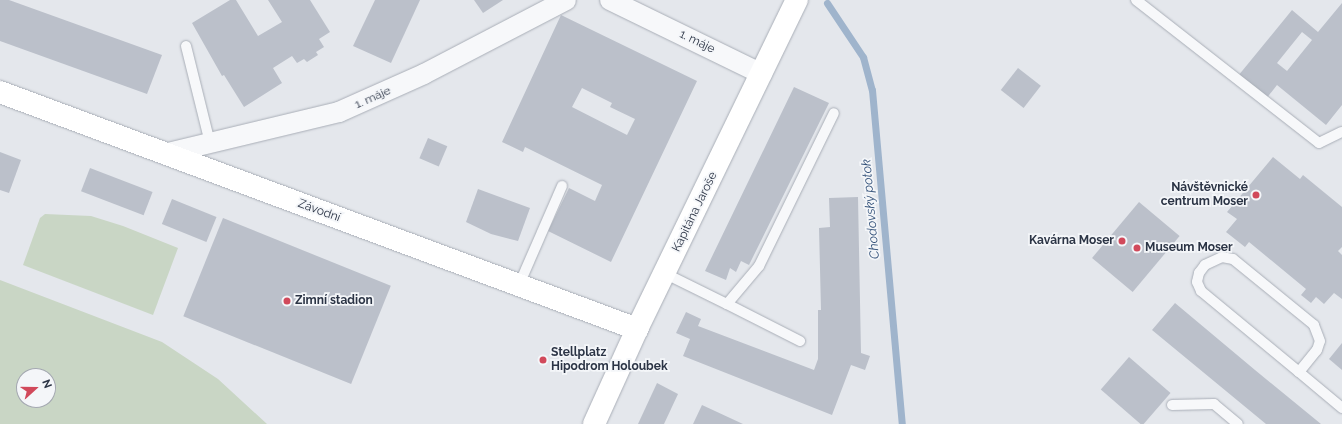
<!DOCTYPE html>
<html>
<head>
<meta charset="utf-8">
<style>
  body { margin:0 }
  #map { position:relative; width:1342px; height:424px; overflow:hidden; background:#e4e7ec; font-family:Raleway,sans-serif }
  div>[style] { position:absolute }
  .green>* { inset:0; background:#c9d6c5 }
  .stream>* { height:7px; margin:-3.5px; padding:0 3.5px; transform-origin:3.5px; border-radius:3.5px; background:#9fb4cc }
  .building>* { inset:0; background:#bbc0ca; transform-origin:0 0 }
  .roads { filter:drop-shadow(0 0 1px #a9aeb7) drop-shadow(0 0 1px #a9aeb7) }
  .lane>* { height:10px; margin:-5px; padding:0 5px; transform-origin:5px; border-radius:5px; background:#f7f8fa }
  .street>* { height:20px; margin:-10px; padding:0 10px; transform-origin:10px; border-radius:10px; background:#f7f8fa }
  .secondary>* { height:22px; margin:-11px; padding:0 11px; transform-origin:11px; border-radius:11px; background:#fff }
  .dots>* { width:11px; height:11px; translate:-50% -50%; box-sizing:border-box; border:2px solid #f4f6f9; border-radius:50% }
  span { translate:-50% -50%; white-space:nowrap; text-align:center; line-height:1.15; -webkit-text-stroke:3.5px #f4f6f9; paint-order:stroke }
  .street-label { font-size:12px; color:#2b3445 }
  .poi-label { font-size:12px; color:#2b3445; font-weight:700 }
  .right { translate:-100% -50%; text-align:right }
  .left { translate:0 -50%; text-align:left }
  .water-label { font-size:13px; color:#34527a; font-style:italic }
  .north { position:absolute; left:16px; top:368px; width:40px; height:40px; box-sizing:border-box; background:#f4f6f9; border:1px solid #a4a8b1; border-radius:50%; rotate:69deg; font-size:11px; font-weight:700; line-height:16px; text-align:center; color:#2b3445 }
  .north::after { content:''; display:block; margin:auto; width:14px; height:18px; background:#d1495b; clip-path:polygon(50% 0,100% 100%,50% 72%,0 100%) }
</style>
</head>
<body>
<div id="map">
  <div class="green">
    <div style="clip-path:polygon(45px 214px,91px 216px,123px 226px,178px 248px,153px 315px,23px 265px,40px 218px)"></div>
    <div style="clip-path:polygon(evenodd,0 280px,162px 342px,218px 379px,267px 424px,0 424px,0 280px,24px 376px,48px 376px,48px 400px,24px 400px,24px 376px)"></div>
  </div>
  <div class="stream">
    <div style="left:827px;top:3px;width:65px;rotate:56.3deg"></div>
    <div style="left:863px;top:57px;width:34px;rotate:75deg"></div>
    <div style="left:872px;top:90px;width:335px;rotate:84.9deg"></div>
  </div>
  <div class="building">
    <div style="clip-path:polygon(0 0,9px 0,162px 55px,147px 94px,0 41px)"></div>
    <div style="clip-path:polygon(230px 0,236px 0,258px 36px,282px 22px,268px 0,310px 0,330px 32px,319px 39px,324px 47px,316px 52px,318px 55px,307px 62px,304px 59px,297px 63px,292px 56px,273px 68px,282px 83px,244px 107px,224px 75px,222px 76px,192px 23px)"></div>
    <div style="clip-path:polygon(375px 0,420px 0,391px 63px,353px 46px)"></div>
    <div style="clip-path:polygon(474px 0,503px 0,483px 13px)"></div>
    <div style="clip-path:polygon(evenodd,1342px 3px,1342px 105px,1326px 125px,1277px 85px,1266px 99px,1238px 76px,1292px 10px,1318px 32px,1342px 3px,1302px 32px,1312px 40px,1287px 71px,1277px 63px,1302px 32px)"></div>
    <div style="clip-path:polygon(evenodd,561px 15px,697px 81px,611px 262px,548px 231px,569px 188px,595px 201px,602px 185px,525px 147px,523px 152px,502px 142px,561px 15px,582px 88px,612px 103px,610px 107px,635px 119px,627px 135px,572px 107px,582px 88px)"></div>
    <div style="left:1018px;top:68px;width:29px;height:28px;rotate:38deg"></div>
    <div style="clip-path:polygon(794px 87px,829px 103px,749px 265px,741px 261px,736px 272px,730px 268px,726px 280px,705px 271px)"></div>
    <div style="left:428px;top:138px;width:21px;height:22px;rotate:23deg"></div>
    <div style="clip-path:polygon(0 152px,21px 160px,9px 193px,0 190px)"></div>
    <div style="clip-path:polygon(1273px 157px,1300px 179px,1303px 175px,1342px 207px,1342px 247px,1338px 251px,1342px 255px,1342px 299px,1334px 293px,1324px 304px,1316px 297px,1311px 303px,1301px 295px,1306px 289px,1249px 242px,1245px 247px,1226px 232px,1237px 219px,1227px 212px)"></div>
    <div style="left:90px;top:168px;width:67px;height:25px;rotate:21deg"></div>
    <div style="clip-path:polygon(478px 189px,530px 208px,518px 241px,491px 234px,466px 222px)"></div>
    <div style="clip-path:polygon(858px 197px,861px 353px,870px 356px,865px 370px,851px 365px,832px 415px,683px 356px,690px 339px,676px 333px,686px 312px,701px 319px,698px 326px,814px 370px,818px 359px,818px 310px,821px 310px,819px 228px,830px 227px,829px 198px)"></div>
    <div style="left:172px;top:199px;width:48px;height:27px;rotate:22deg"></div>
    <div style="left:1139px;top:202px;width:53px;height:73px;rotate:40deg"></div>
    <div style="left:223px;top:218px;width:181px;height:106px;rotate:22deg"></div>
    <div style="clip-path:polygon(1175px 303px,1255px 370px,1321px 424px,1266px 424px,1152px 330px)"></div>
    <div style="clip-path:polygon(1342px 343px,1342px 370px,1329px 359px)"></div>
    <div style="left:1129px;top:357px;width:55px;height:43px;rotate:41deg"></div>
    <div style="clip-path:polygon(657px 383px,678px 394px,664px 424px,638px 424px)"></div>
    <div style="clip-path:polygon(702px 405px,743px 424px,693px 424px)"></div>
  </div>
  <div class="roads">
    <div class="lane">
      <div style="left:1136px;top:0;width:232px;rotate:38deg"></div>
      <div style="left:1319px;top:143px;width:25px;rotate:-26deg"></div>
      <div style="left:186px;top:46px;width:100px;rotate:76.1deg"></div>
      <div style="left:664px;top:273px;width:70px;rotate:26.2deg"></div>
      <div style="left:727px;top:304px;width:50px;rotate:-49.9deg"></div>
      <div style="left:759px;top:266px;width:170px;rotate:-63.9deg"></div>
      <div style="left:519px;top:285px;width:108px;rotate:-66.5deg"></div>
      <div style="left:727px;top:304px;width:82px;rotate:26.9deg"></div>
      <div style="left:1299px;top:372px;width:28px;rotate:-51deg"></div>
      <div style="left:1317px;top:350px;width:9px;rotate:-72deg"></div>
      <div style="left:1320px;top:341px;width:17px;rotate:-111deg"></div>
      <div style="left:1314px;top:325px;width:104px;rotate:-140.8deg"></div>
      <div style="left:1233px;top:259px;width:11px;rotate:-170deg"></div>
      <div style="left:1222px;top:257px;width:19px;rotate:155deg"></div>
      <div style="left:1205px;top:265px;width:10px;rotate:127deg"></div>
      <div style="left:1199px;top:273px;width:9px;rotate:103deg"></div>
      <div style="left:1197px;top:282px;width:10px;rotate:66deg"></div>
      <div style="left:1201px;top:291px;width:127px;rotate:39.6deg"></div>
      <div style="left:1299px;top:372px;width:56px;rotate:39.9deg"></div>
      <div style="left:1172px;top:405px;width:42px;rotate:-1.4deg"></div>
      <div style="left:1214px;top:404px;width:31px;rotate:40deg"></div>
    </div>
    <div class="street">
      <div style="left:610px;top:0;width:169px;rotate:26deg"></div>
      <div style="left:164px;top:154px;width:180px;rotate:-13.5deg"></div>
      <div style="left:339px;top:112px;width:93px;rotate:-24.1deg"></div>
      <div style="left:424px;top:74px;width:160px;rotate:-27.5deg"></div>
    </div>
    <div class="secondary">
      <div style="left:0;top:92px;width:680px;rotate:20.41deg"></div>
      <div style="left:594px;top:424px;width:104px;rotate:-65.6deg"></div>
      <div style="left:637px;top:329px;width:366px;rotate:-64.1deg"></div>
    </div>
  </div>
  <div class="dots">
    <div style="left:1256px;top:195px;background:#d1495b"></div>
    <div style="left:1122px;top:241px;background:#d1495b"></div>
    <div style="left:1137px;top:248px;background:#d1495b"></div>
    <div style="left:287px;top:301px;background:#d1495b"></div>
    <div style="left:543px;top:360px;background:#d1495b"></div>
  </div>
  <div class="street-label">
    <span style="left:697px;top:42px;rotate:26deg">1. máje</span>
    <span style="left:373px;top:98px;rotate:-24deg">1. máje</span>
    <span style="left:319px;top:211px;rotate:20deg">Závodní</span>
    <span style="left:695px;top:212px;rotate:-64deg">Kapitána Jaroše</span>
  </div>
  <div class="poi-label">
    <span class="right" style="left:1248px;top:195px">Návštěvnické<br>centrum Moser</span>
    <span class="right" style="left:1114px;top:241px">Kavárna Moser</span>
    <span class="left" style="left:1145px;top:248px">Museum Moser</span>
    <span class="left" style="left:295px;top:301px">Zimní stadion</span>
    <span class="left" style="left:551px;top:360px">Stellplatz<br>Hipodrom Holoubek</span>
  </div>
  <div class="water-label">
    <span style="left:871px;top:209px;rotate:-95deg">Chodovský potok</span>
  </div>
  <div class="north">N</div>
</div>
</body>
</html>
